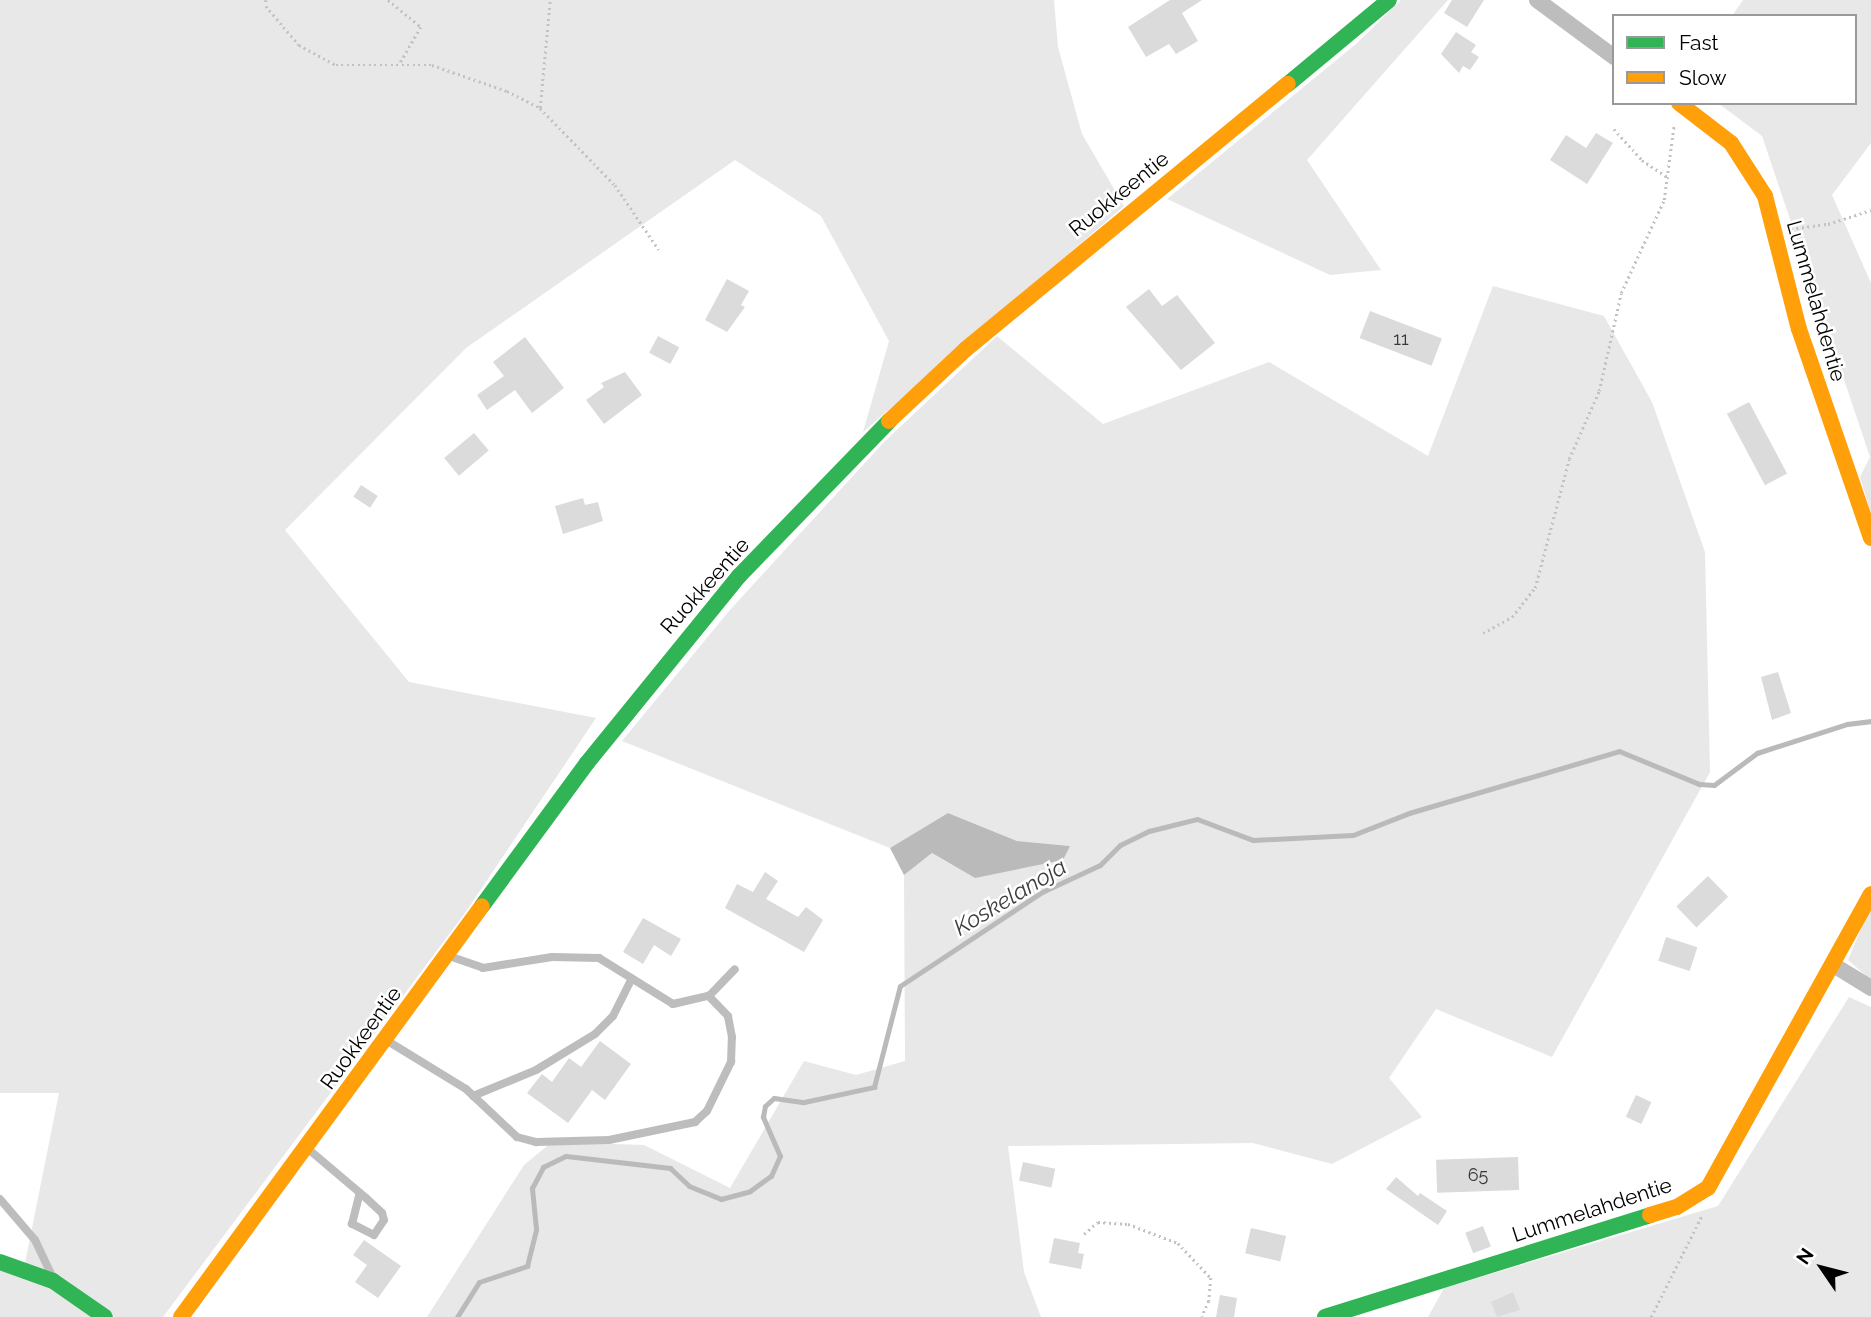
<!DOCTYPE html>
<html>
<head>
<meta charset="utf-8">
<style>
  body { margin:0 }
  #map { position:relative; width:1871px; height:1317px; overflow:hidden; background:#fff; font-family:Raleway,sans-serif }
  div>[style] { position:absolute }
  .green>* { inset:0; background:#e8e8e8 }
  .water>* { inset:0; background:#bababa }
  .stream>* { height:5px; margin:-2.5px; padding:0 2.5px; transform-origin:2.5px; border-radius:2.5px; background:#bababa }
  .building>* { inset:0; background:#dbdbdb; transform-origin:0 0 }
  .path>* { height:2.5px; margin-top:-1.25px; transform-origin:0; background:repeating-linear-gradient(90deg,#c2c2c2 0 2px,transparent 0 5.5px) }
  .lane>* { height:8px; margin:-4px; padding:0 4px; transform-origin:4px; border-radius:4px; background:#bdbdbd }
  .street>* { height:16px; margin:-8px; padding:0 8px; transform-origin:8px; border-radius:8px; background:#bdbdbd }
  .fast>* { height:16px; margin:-8px; padding:0 8px; transform-origin:8px; border-radius:8px; background:#30b455 }
  .slow>* { height:16px; margin:-8px; padding:0 8px; transform-origin:8px; border-radius:8px; background:#ff9f0a }
  span { translate:-50% -50%; white-space:nowrap; text-align:center; line-height:1.15; -webkit-text-stroke:5px #fff; paint-order:stroke }
  .number-label { font-size:18px; color:#373737 }
  .number-label span { -webkit-text-stroke-width:0 }
  .street-label { font-size:21px; color:#000 }
  .water-label { font-size:23px; color:#3d3d3d; font-style:italic }
  .legend { position:absolute; left:1612px; top:14px; width:245px; height:91px; box-sizing:border-box; background:#fff; border:2px solid #999; margin:0; padding:9px 12px; list-style:none; font-size:21px; color:#000 }
  .legend li { display:flex; align-items:center; gap:14px; height:35px }
  .legend b { width:35px; border:2px solid #999 }
  .north { position:absolute; left:1787px; top:1233px; width:70px; height:70px; -webkit-text-stroke:5px #fff; paint-order:stroke; rotate:305deg; font-size:19px; font-weight:700; line-height:28px; text-align:center; color:#000 }
  .north::after { content:''; display:block; margin:auto; width:24px; height:32px; background:#000; clip-path:polygon(50% 0,100% 100%,50% 72%,0 100%) }
</style>
</head>
<body>
<div id="map">
  <div class="green">
    <div style="clip-path:polygon(0 0,1054px 0,1058px 47px,1082px 134px,1124px 206px,863px 432px,889px 341px,821px 216px,735px 160px,466px 348px,285px 530px,409px 682px,596px 718px,465px 913px,163px 1317px,115px 1317px,25px 1263px,59px 1093px,0 1093px)"></div>
    <div style="clip-path:polygon(1401px 0,1448px 0,1307px 160px,1381px 270px,1330px 275px,1167px 199px,1356px 44px)"></div>
    <div style="clip-path:polygon(1743px 0,1871px 0,1871px 143px,1832px 195px,1871px 283px,1871px 513px,1860px 477px,1870px 457px,1762px 136px,1718px 103px,1855px 103px,1855px 16px,1732px 16px)"></div>
    <div style="clip-path:polygon(1493px 286px,1604px 316px,1652px 402px,1705px 552px,1710px 772px,1552px 1057px,1436px 1009px,1389px 1078px,1422px 1117px,1332px 1164px,1253px 1143px,1008px 1146px,1024px 1272px,1041px 1317px,427px 1317px,524px 1165px,552px 1142px,644px 1145px,730px 1188px,804px 1061px,856px 1075px,905px 1061px,904px 875px,932px 853px,975px 878px,1070px 846px,1017px 841px,948px 813px,890px 848px,622px 741px,729px 611px,885px 441px,997px 336px,1103px 424px,1269px 362px,1428px 456px)"></div>
    <div style="clip-path:polygon(1871px 906px,1871px 980px,1848px 960px)"></div>
    <div style="clip-path:polygon(1849px 997px,1871px 1007px,1871px 1317px,1428px 1317px,1444px 1288px,1718px 1206px)"></div>
    <div style="clip-path:polygon(0 1267px,30px 1277px,96px 1317px,0 1317px)"></div>
  </div>
  <div class="water">
    <div style="clip-path:polygon(948px 813px,1017px 841px,1070px 846px,1063px 860px,975px 878px,932px 853px,904px 875px,890px 848px)"></div>
  </div>
  <div class="stream">
    <div style="left:457px;top:1317px;width:41px;rotate:-57.8deg"></div>
    <div style="left:479px;top:1282px;width:51px;rotate:-18.4deg"></div>
    <div style="left:527px;top:1266px;width:38px;rotate:-76deg"></div>
    <div style="left:536px;top:1229px;width:41px;rotate:-95.6deg"></div>
    <div style="left:532px;top:1188px;width:24px;rotate:-62deg"></div>
    <div style="left:543px;top:1167px;width:25px;rotate:-26deg"></div>
    <div style="left:566px;top:1156px;width:105px;rotate:6.6deg"></div>
    <div style="left:670px;top:1168px;width:26px;rotate:43deg"></div>
    <div style="left:689px;top:1186px;width:35px;rotate:22deg"></div>
    <div style="left:721px;top:1199px;width:30px;rotate:-15deg"></div>
    <div style="left:750px;top:1191px;width:26px;rotate:-36deg"></div>
    <div style="left:771px;top:1176px;width:22px;rotate:-66deg"></div>
    <div style="left:780px;top:1156px;width:43px;rotate:-113.6deg"></div>
    <div style="left:763px;top:1117px;width:11px;rotate:-80deg"></div>
    <div style="left:765px;top:1106px;width:12px;rotate:-42deg"></div>
    <div style="left:774px;top:1098px;width:30px;rotate:8deg"></div>
    <div style="left:804px;top:1102px;width:72px;rotate:-12.1deg"></div>
    <div style="left:874px;top:1087px;width:104px;rotate:-75.6deg"></div>
    <div style="left:900px;top:986px;width:170px;rotate:-33.5deg"></div>
    <div style="left:1042px;top:892px;width:64px;rotate:-25deg"></div>
    <div style="left:1100px;top:865px;width:28px;rotate:-45deg"></div>
    <div style="left:1120px;top:845px;width:32px;rotate:-26deg"></div>
    <div style="left:1149px;top:831px;width:49px;rotate:-14deg"></div>
    <div style="left:1197px;top:819px;width:60px;rotate:20.6deg"></div>
    <div style="left:1253px;top:840px;width:100px;rotate:-2.9deg"></div>
    <div style="left:1353px;top:835px;width:60px;rotate:-21.4deg"></div>
    <div style="left:1409px;top:813px;width:219px;rotate:-16.4deg"></div>
    <div style="left:1619px;top:751px;width:87px;rotate:22.4deg"></div>
    <div style="left:1699px;top:784px;width:15px;rotate:4deg"></div>
    <div style="left:1714px;top:785px;width:54px;rotate:-36.7deg"></div>
    <div style="left:1757px;top:753px;width:95px;rotate:-17.9deg"></div>
    <div style="left:1847px;top:724px;width:24px;rotate:-7deg"></div>
  </div>
  <div class="building">
    <div style="clip-path:polygon(1170px 0,1202px 0,1182px 13px,1198px 41px,1176px 54px,1169px 44px,1146px 57px,1128px 27px)"></div>
    <div style="clip-path:polygon(1452px 0,1484px 0,1467px 27px,1444px 13px)"></div>
    <div style="clip-path:polygon(1456px 32px,1476px 45px,1471px 52px,1479px 57px,1470px 70px,1463px 66px,1459px 73px,1441px 54px)"></div>
    <div style="clip-path:polygon(1596px 133px,1613px 143px,1587px 184px,1550px 160px,1566px 135px,1586px 148px)"></div>
    <div style="clip-path:polygon(727px 279px,749px 291px,741px 305px,745px 307px,727px 332px,705px 320px)"></div>
    <div style="clip-path:polygon(1149px 289px,1162px 306px,1177px 295px,1215px 343px,1181px 370px,1126px 307px)"></div>
    <div style="left:1370px;top:311px;width:77px;height:29px;rotate:21deg"></div>
    <div style="left:658px;top:336px;width:24px;height:19px;rotate:28deg"></div>
    <div style="clip-path:polygon(525px 337px,564px 388px,532px 413px,515px 390px,487px 410px,477px 395px,504px 376px,493px 362px)"></div>
    <div style="clip-path:polygon(625px 372px,642px 395px,604px 424px,586px 400px,604px 387px,601px 383px)"></div>
    <div style="left:1749px;top:402px;width:81px;height:25px;rotate:62deg"></div>
    <div style="left:474px;top:433px;width:23px;height:39px;rotate:50deg"></div>
    <div style="left:361px;top:485px;width:20px;height:14px;rotate:33deg"></div>
    <div style="clip-path:polygon(583px 498px,585px 505px,598px 502px,603px 521px,563px 534px,555px 506px)"></div>
    <div style="clip-path:polygon(1778px 672px,1791px 713px,1772px 720px,1761px 677px)"></div>
    <div style="clip-path:polygon(765px 872px,778px 881px,766px 899px,798px 917px,806px 907px,823px 920px,804px 952px,725px 908px,737px 884px,753px 892px)"></div>
    <div style="left:1708px;top:876px;width:29px;height:44px;rotate:46deg"></div>
    <div style="clip-path:polygon(643px 918px,681px 939px,671px 956px,654px 945px,643px 964px,623px 952px)"></div>
    <div style="left:1666px;top:937px;width:33px;height:25px;rotate:18deg"></div>
    <div style="clip-path:polygon(600px 1041px,631px 1064px,605px 1100px,592px 1090px,568px 1123px,527px 1093px,542px 1074px,552px 1082px,569px 1058px,581px 1067px)"></div>
    <div style="left:1636px;top:1095px;width:17px;height:24px;rotate:25deg"></div>
    <div style="left:1518px;top:1157px;width:33px;height:82px;rotate:88deg"></div>
    <div style="left:1023px;top:1162px;width:33px;height:19px;rotate:12deg"></div>
    <div style="clip-path:polygon(1396px 1177px,1418px 1196px,1420px 1193px,1447px 1211px,1438px 1225px,1386px 1189px)"></div>
    <div style="left:1483px;top:1226px;width:22px;height:19px;rotate:69deg"></div>
    <div style="left:1251px;top:1228px;width:36px;height:26px;rotate:13deg"></div>
    <div style="clip-path:polygon(1054px 1238px,1080px 1243px,1078px 1253px,1084px 1254px,1081px 1269px,1049px 1263px)"></div>
    <div style="clip-path:polygon(364px 1240px,401px 1266px,378px 1298px,355px 1282px,367px 1265px,353px 1255px)"></div>
    <div style="clip-path:polygon(1513px 1292px,1520px 1310px,1497px 1317px,1491px 1302px)"></div>
    <div style="clip-path:polygon(1220px 1295px,1237px 1298px,1234px 1317px,1216px 1317px)"></div>
  </div>
  <div class="path">
    <div style="left:266px;top:0;width:6px;rotate:90deg"></div>
    <div style="left:266px;top:6px;width:51px;rotate:49.8deg"></div>
    <div style="left:299px;top:45px;width:42px;rotate:28.4deg"></div>
    <div style="left:336px;top:65px;width:96px"></div>
    <div style="left:432px;top:65px;width:79px;rotate:19.1deg"></div>
    <div style="left:507px;top:91px;width:37px;rotate:27deg"></div>
    <div style="left:540px;top:108px;width:107px;rotate:45.8deg"></div>
    <div style="left:615px;top:185px;width:78px;rotate:55.9deg"></div>
    <div style="left:388px;top:0;width:43px;rotate:39.3deg"></div>
    <div style="left:421px;top:27px;width:44px;rotate:120.1deg"></div>
    <div style="left:540px;top:108px;width:108px;rotate:-84.7deg"></div>
    <div style="left:1614px;top:129px;width:42px;rotate:47.9deg"></div>
    <div style="left:1642px;top:160px;width:30px;rotate:34deg"></div>
    <div style="left:1791px;top:229px;width:37px;rotate:-8deg"></div>
    <div style="left:1828px;top:224px;width:45px;rotate:-18deg"></div>
    <div style="left:1483px;top:633px;width:33px;rotate:-29deg"></div>
    <div style="left:1512px;top:617px;width:37px;rotate:-52deg"></div>
    <div style="left:1535px;top:588px;width:133px;rotate:-75.2deg"></div>
    <div style="left:1569px;top:459px;width:74px;rotate:-66.2deg"></div>
    <div style="left:1599px;top:391px;width:100px;rotate:-77.3deg"></div>
    <div style="left:1621px;top:293px;width:102px;rotate:-65.2deg"></div>
    <div style="left:1664px;top:200px;width:77px;rotate:-82.5deg"></div>
    <div style="left:1084px;top:1234px;width:18px;rotate:-41deg"></div>
    <div style="left:1098px;top:1222px;width:30px;rotate:4deg"></div>
    <div style="left:1128px;top:1224px;width:53px;rotate:20.8deg"></div>
    <div style="left:1178px;top:1243px;width:48px;rotate:46.7deg"></div>
    <div style="left:1211px;top:1278px;width:23px;rotate:95deg"></div>
    <div style="left:1209px;top:1301px;width:17px;rotate:114deg"></div>
    <div style="left:1651px;top:1317px;width:114px;rotate:-63.4deg"></div>
  </div>
  <div class="lane">
    <div style="left:449px;top:956px;width:36px;rotate:19deg"></div>
    <div style="left:483px;top:968px;width:70px;rotate:-9.1deg"></div>
    <div style="left:552px;top:957px;width:47px;rotate:1.2deg"></div>
    <div style="left:599px;top:958px;width:87px;rotate:31.9deg"></div>
    <div style="left:673px;top:1004px;width:37px;rotate:-13deg"></div>
    <div style="left:709px;top:996px;width:37px;rotate:-46deg"></div>
    <div style="left:386px;top:1040px;width:94px;rotate:31.5deg"></div>
    <div style="left:466px;top:1089px;width:70px;rotate:43.3deg"></div>
    <div style="left:517px;top:1137px;width:20px;rotate:15deg"></div>
    <div style="left:536px;top:1142px;width:73px;rotate:-1.6deg"></div>
    <div style="left:609px;top:1140px;width:88px;rotate:-11.8deg"></div>
    <div style="left:695px;top:1122px;width:16px;rotate:-43deg"></div>
    <div style="left:707px;top:1111px;width:55px;rotate:-63.9deg"></div>
    <div style="left:731px;top:1062px;width:25px;rotate:-88deg"></div>
    <div style="left:732px;top:1037px;width:21px;rotate:-101deg"></div>
    <div style="left:728px;top:1016px;width:28px;rotate:-134deg"></div>
    <div style="left:473px;top:1096px;width:68px;rotate:-22.4deg"></div>
    <div style="left:536px;top:1070px;width:69px;rotate:-31.4deg"></div>
    <div style="left:595px;top:1034px;width:25px;rotate:-45deg"></div>
    <div style="left:613px;top:1016px;width:42px;rotate:-63.4deg"></div>
    <div style="left:307px;top:1148px;width:77px;rotate:40.3deg"></div>
    <div style="left:366px;top:1198px;width:22px;rotate:43deg"></div>
    <div style="left:382px;top:1213px;width:7px;rotate:74deg"></div>
    <div style="left:384px;top:1220px;width:18px;rotate:124deg"></div>
    <div style="left:374px;top:1235px;width:25px;rotate:-153deg"></div>
    <div style="left:352px;top:1224px;width:32px;rotate:-76deg"></div>
    <div style="left:0;top:1199px;width:54px;rotate:49.5deg"></div>
    <div style="left:35px;top:1240px;width:42px;rotate:64.7deg"></div>
  </div>
  <div class="street">
    <div style="left:1537px;top:0;width:96px;rotate:36.5deg"></div>
    <div style="left:1835px;top:966px;width:42px;rotate:31.4deg"></div>
  </div>
  <div class="fast">
    <div style="left:1288px;top:84px;width:131px;rotate:-39.7deg"></div>
    <div style="left:482px;top:906px;width:177px;rotate:-53.7deg"></div>
    <div style="left:587px;top:763px;width:241px;rotate:-50.9deg"></div>
    <div style="left:739px;top:576px;width:216px;rotate:-45.9deg"></div>
    <div style="left:0;top:1262px;width:56px;rotate:19.7deg"></div>
    <div style="left:53px;top:1281px;width:63px;rotate:34.7deg"></div>
    <div style="left:1325px;top:1317px;width:341px;rotate:-17.4deg"></div>
  </div>
  <div class="slow">
    <div style="left:1679px;top:103px;width:66px;rotate:37.6deg"></div>
    <div style="left:1731px;top:143px;width:63px;rotate:57.3deg"></div>
    <div style="left:1765px;top:196px;width:137px;rotate:75.7deg"></div>
    <div style="left:1799px;top:329px;width:221px;rotate:71deg"></div>
    <div style="left:889px;top:421px;width:105px;rotate:-43.1deg"></div>
    <div style="left:966px;top:349px;width:417px;rotate:-39.5deg"></div>
    <div style="left:1650px;top:1215px;width:28px;rotate:-17deg"></div>
    <div style="left:1677px;top:1207px;width:36px;rotate:-32deg"></div>
    <div style="left:1708px;top:1188px;width:336px;rotate:-61deg"></div>
    <div style="left:181px;top:1317px;width:509px;rotate:-53.78deg"></div>
  </div>
  <div class="number-label">
    <span style="left:1401px;top:339px">11</span>
    <span style="left:1478px;top:1175px">65</span>
  </div>
  <div class="street-label">
    <span style="left:1119px;top:194px;rotate:-39deg">Ruokkeentie</span>
    <span style="left:1816px;top:301px;rotate:74deg">Lummelahdentie</span>
    <span style="left:705px;top:586px;rotate:-48deg">Ruokkeentie</span>
    <span style="left:361px;top:1038px;rotate:-54deg">Ruokkeentie</span>
    <span style="left:1592px;top:1210px;rotate:-18deg">Lummelahdentie</span>
  </div>
  <div class="water-label">
    <span style="left:1010px;top:897px;rotate:-31deg">Koskelanoja</span>
  </div>
  <ul class="legend">
  <li><b style="height:9px;background:#30b455"></b>Fast</li>
  <li><b style="height:9px;background:#ff9f0a"></b>Slow</li>
  </ul>
  <div class="north">N</div>
</div>
</body>
</html>
